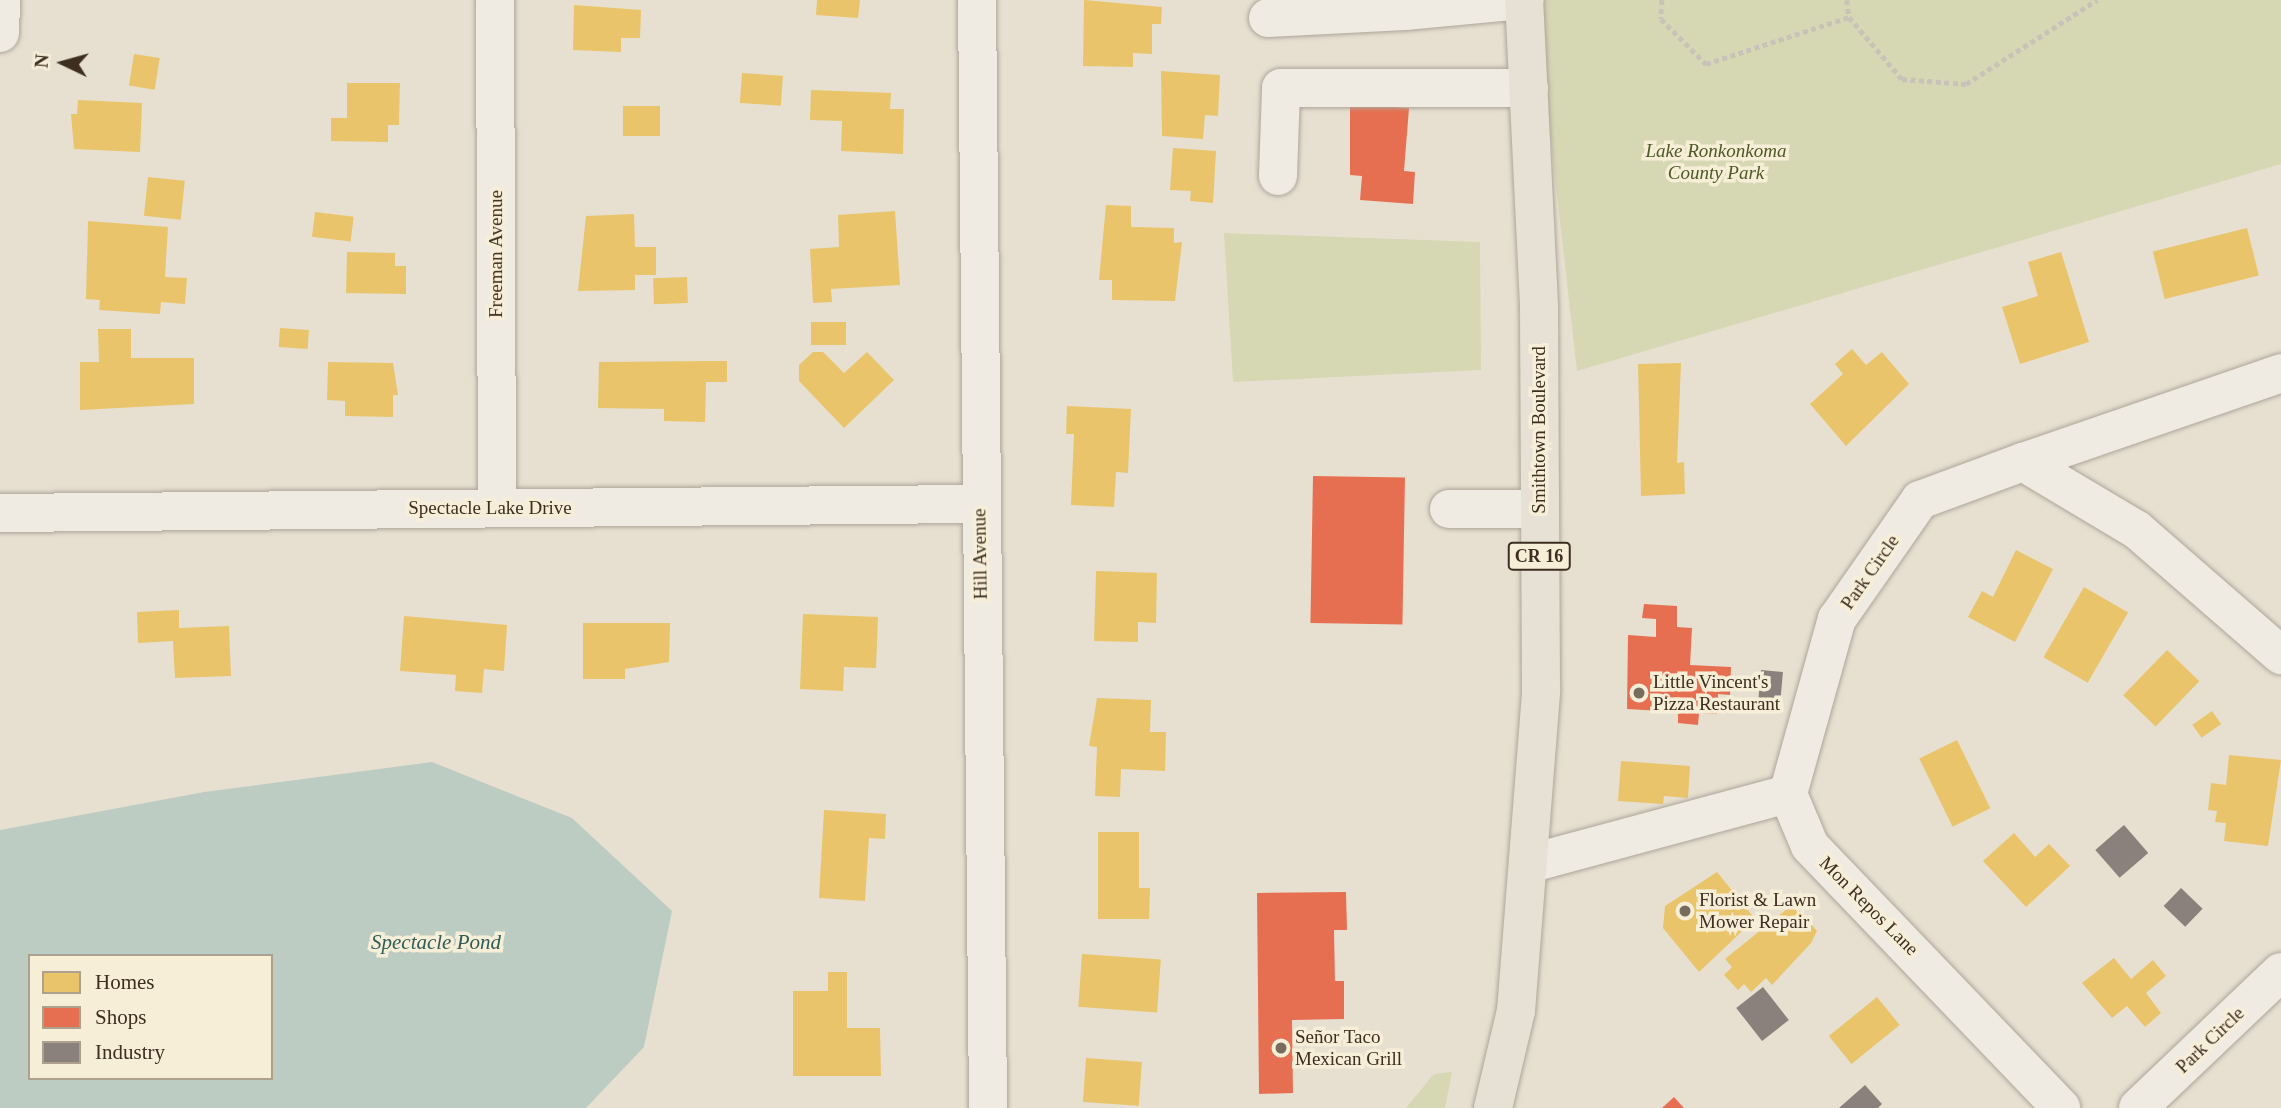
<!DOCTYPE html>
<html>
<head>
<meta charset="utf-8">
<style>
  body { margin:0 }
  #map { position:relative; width:2281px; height:1108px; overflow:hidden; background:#e7e0d1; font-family:Georgia,serif }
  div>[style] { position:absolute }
  .green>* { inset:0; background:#d6d7b3 }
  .water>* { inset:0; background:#bcccc2 }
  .homes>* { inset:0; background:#e9c46a; transform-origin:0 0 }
  .shops>* { inset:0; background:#e76f51; transform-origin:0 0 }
  .industry>* { inset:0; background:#8a817c; transform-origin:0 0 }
  .path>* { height:4.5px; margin-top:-2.25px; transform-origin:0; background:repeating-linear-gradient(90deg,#c8c2b9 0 5px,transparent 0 8.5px) }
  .roads { filter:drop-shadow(0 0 2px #ada599) drop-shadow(0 0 2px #ada599) }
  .minor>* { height:38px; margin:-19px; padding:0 19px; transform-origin:19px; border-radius:19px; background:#efebe3 }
  .major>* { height:38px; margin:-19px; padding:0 19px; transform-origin:19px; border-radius:19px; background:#e6e1d4 }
  .dots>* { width:19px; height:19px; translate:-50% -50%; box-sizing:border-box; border:4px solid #f7eed8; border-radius:50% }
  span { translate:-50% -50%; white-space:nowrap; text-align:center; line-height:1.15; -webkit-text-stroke:7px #f7eed8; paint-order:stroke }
  .shield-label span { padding:2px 5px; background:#f7eed8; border:2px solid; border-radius:5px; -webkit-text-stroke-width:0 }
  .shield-label { font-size:18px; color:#3d2e20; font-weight:700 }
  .park-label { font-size:19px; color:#4d5a26; font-style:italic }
  .street-label { font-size:19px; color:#3d2e20 }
  .poi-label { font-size:19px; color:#3d2e20 }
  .left { translate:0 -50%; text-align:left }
  .water-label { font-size:21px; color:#2f5d5a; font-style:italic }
  .legend { position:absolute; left:28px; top:954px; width:245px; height:126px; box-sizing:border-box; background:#f7eed8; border:2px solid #ada18e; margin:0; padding:9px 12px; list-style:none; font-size:21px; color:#3d2e20 }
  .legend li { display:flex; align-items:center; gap:14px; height:35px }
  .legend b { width:35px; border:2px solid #ada18e }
  .north { position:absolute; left:28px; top:28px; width:70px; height:70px; -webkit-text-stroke:5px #f7eed8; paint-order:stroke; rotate:275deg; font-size:19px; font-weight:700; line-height:28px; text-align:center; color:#3d2e20 }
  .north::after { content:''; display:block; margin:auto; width:24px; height:32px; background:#3d2e20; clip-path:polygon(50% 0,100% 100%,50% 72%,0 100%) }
</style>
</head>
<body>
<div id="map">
  <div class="green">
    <div style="clip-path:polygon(1535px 0,2281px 0,2281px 164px,1577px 371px)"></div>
    <div style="clip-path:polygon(1224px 233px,1480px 242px,1481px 370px,1233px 382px)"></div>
    <div style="clip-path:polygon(1452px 1072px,1445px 1108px,1406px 1108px,1434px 1074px)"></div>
  </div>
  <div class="water">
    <div style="clip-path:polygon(evenodd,432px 762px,572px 818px,672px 911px,644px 1047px,586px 1108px,0 1108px,0 830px,204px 792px,432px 762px,30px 956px,271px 956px,271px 1078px,30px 1078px,30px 956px)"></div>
  </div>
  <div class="homes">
    <div style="clip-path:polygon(817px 0,860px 0,858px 18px,816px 15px)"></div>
    <div style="clip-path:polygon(1084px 0,1162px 7px,1161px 24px,1152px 24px,1152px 54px,1133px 53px,1133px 67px,1083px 66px)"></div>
    <div style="clip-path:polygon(574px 5px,641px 10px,640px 38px,621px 38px,621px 52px,573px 50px)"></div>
    <div style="left:134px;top:54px;width:26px;height:32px;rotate:9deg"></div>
    <div style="clip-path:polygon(1161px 71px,1220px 75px,1218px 116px,1205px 115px,1203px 139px,1162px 136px)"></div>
    <div style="left:742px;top:73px;width:41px;height:30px;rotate:4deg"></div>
    <div style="clip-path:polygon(347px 83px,400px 83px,399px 125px,388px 125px,388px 142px,331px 141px,331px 118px,347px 118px)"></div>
    <div style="clip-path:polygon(811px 90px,891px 93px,890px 109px,904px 109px,903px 154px,841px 151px,842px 121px,810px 120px)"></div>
    <div style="clip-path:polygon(78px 100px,142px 103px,140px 152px,74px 149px,71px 114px,77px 114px)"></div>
    <div style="left:660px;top:106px;width:30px;height:37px;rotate:90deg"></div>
    <div style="clip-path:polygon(1173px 148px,1216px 151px,1213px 203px,1190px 201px,1191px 191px,1170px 190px)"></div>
    <div style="left:148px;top:177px;width:37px;height:39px;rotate:6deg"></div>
    <div style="clip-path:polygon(1106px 205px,1131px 206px,1131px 227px,1174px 228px,1174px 243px,1182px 242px,1175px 301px,1112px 300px,1112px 280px,1099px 280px)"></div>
    <div style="clip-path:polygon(895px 211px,900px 285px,831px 289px,832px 302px,813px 303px,810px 249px,839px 247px,838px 215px)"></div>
    <div style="left:315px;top:212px;width:39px;height:25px;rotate:7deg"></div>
    <div style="clip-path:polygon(634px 214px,635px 247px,656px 247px,656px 275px,635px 275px,635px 290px,578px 291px,586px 216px)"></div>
    <div style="clip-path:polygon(88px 221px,168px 227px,165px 277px,187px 278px,185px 304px,161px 302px,160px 314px,99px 310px,100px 300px,86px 299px)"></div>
    <div style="left:2247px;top:228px;width:49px;height:97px;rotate:76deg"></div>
    <div style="clip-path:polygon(347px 252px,395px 253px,395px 266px,406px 266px,406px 294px,346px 293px)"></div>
    <div style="clip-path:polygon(2061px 252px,2089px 342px,2020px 364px,2002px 307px,2038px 296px,2028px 262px)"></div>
    <div style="left:687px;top:277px;width:26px;height:34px;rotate:88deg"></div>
    <div style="left:811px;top:322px;width:35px;height:23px"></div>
    <div style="left:280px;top:328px;width:29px;height:19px;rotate:4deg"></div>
    <div style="clip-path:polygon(98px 329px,131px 329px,131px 358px,194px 358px,194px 404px,80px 410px,80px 362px,99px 362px)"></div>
    <div style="clip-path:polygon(1852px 349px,1866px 365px,1882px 352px,1909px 384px,1846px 446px,1810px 404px,1843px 374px,1835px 364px)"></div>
    <div style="clip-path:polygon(813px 352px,823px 352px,844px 373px,867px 352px,894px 380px,844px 428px,799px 381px,799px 365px)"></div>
    <div style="clip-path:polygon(711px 361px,727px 361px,727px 382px,706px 382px,705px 422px,664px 421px,664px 409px,598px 408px,599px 362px)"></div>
    <div style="clip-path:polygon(328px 362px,393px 363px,398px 395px,393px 395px,393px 417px,345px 416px,345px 401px,327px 400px)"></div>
    <div style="clip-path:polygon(1681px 363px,1677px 463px,1684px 462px,1685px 494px,1641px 496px,1638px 364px)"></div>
    <div style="clip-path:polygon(1067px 406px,1131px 409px,1128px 473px,1116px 472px,1114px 507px,1071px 505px,1074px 434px,1066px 434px)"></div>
    <div style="clip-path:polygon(2016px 550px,2053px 569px,2015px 642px,1968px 617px,1982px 591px,1993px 597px)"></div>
    <div style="clip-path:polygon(1096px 571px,1157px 573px,1156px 623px,1138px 622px,1138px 642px,1094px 641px)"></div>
    <div style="left:2084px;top:587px;width:51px;height:81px;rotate:30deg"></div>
    <div style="clip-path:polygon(179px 610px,179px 628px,229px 626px,231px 676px,175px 678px,173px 641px,138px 643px,137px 612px)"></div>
    <div style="clip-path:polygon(803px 614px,878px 617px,876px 668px,844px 667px,843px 691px,800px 689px)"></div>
    <div style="clip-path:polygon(404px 616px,507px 625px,504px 671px,484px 669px,482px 693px,455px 691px,456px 675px,400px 671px)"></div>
    <div style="clip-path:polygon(583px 623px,670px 623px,669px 662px,625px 669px,625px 679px,583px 679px)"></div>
    <div style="left:2167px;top:650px;width:45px;height:63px;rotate:44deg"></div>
    <div style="clip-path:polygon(1097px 698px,1151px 700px,1150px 732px,1166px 732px,1165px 771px,1121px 769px,1120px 797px,1095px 796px,1097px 747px,1089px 746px)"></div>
    <div style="left:2212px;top:711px;width:16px;height:24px;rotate:55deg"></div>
    <div style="left:1957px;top:740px;width:76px;height:42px;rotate:64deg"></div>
    <div style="clip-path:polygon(2229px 755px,2281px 760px,2268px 846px,2224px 841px,2226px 823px,2215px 822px,2217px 811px,2208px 810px,2211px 783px,2226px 785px)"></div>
    <div style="clip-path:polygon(1621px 761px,1690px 766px,1688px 798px,1664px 796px,1663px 804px,1618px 801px)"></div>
    <div style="clip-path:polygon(824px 810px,886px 814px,885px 839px,869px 838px,865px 901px,819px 898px)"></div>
    <div style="clip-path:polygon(1098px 832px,1139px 832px,1139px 888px,1150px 888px,1149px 919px,1098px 919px)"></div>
    <div style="clip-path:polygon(2014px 833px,2035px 857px,2049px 844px,2070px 866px,2026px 907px,1983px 861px)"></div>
    <div style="clip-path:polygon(1717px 872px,1755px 919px,1699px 972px,1663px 928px,1665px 906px)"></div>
    <div style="clip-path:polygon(1793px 904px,1817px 931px,1811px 943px,1772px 985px,1766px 978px,1751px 992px,1744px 984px,1738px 990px,1724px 975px,1732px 967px,1725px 959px)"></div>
    <div style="left:1082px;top:954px;width:79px;height:53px;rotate:4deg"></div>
    <div style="clip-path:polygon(2114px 958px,2131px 979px,2153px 960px,2166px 976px,2146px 993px,2161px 1013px,2145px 1027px,2127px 1006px,2112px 1018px,2082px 983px)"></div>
    <div style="clip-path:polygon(828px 972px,847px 972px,847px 1028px,880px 1028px,881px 1076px,793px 1076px,793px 991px,828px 991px)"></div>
    <div style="left:1877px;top:997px;width:36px;height:62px;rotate:51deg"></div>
    <div style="left:1086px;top:1058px;width:56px;height:44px;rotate:4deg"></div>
  </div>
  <div class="shops">
    <div style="clip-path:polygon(1350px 104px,1409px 108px,1404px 171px,1415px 172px,1413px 204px,1360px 200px,1362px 176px,1350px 175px)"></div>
    <div style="left:1313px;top:476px;width:92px;height:147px;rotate:1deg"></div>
    <div style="clip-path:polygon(1644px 604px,1677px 606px,1677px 627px,1692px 628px,1690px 665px,1731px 667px,1730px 695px,1718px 694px,1717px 714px,1699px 713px,1698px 725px,1678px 723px,1678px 712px,1627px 709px,1628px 635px,1656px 637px,1656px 619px,1642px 618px)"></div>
    <div style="clip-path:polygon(1346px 892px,1347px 930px,1334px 930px,1335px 981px,1344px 981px,1344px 1019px,1292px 1020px,1293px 1093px,1259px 1094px,1257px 893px)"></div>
    <div style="clip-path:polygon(1674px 1097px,1684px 1108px,1662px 1108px)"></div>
  </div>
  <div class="industry">
    <div style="left:1761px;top:670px;width:22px;height:35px;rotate:5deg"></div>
    <div style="left:2124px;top:825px;width:37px;height:38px;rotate:49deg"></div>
    <div style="left:2181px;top:888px;width:30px;height:25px;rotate:44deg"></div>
    <div style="left:1763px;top:987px;width:42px;height:34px;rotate:52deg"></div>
    <div style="clip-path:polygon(1865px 1085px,1882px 1104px,1878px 1108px,1839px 1108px)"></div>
  </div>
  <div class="path">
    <div style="left:1662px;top:0;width:19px;rotate:93deg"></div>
    <div style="left:1661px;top:19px;width:64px;rotate:45deg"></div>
    <div style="left:1706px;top:64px;width:151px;rotate:-18.2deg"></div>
    <div style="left:1847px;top:0;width:17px;rotate:83deg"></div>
    <div style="left:1849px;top:17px;width:82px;rotate:49.5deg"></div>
    <div style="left:1902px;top:79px;width:64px;rotate:4.5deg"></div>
    <div style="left:1966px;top:84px;width:156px;rotate:-32.7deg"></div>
  </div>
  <div class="roads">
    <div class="minor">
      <div style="left:495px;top:0;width:508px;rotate:89.77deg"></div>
      <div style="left:977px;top:0;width:1108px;rotate:89.43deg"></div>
      <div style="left:1404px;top:0;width:11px;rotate:85deg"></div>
      <div style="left:1405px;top:11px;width:120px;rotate:-5.3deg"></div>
      <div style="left:1268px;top:18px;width:137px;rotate:-2.9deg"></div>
      <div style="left:0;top:33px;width:33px;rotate:-88deg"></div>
      <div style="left:1278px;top:176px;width:88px;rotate:-88deg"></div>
      <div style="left:1281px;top:88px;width:248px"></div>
      <div style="left:2023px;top:462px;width:273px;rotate:-19deg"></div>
      <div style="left:1449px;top:509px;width:90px"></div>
      <div style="left:0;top:513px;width:980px;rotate:-0.53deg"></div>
      <div style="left:1788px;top:794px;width:182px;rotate:-74.4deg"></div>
      <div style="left:1837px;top:619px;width:145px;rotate:-55.1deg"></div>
      <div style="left:1920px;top:500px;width:110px;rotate:-20.3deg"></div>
      <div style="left:2023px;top:462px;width:133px;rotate:30.8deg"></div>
      <div style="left:2137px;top:530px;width:191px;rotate:41deg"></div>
      <div style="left:1788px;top:794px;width:56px;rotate:67.1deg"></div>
      <div style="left:1810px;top:846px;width:363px;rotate:46.2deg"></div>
      <div style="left:1532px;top:863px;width:265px;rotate:-15.1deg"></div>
      <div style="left:2138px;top:1108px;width:197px;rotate:-43.6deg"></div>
    </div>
    <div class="major">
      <div style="left:1493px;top:1108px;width:100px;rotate:-76.7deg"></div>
      <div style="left:1516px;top:1011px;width:322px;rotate:-85.5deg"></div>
      <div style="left:1541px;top:690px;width:385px;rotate:-90.3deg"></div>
      <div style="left:1539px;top:305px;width:305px;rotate:-92.8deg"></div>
    </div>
  </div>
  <div class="dots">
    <div style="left:1639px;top:693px;background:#786c5e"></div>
    <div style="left:1685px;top:911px;background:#786c5e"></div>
    <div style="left:1281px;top:1048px;background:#786c5e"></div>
  </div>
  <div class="shield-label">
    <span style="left:1539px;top:556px">CR 16</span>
  </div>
  <div class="park-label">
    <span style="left:1716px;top:162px">Lake Ronkonkoma<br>County Park</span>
  </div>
  <div class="street-label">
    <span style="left:496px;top:254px;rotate:-90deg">Freeman Avenue</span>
    <span style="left:1539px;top:430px;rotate:-90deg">Smithtown Boulevard</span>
    <span style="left:490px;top:508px">Spectacle Lake Drive</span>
    <span style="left:980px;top:554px;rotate:-91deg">Hill Avenue</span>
    <span style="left:1870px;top:572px;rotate:-55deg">Park Circle</span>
    <span style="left:1869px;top:906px;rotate:45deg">Mon Repos Lane</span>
    <span style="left:2210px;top:1040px;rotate:-44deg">Park Circle</span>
  </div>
  <div class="poi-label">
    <span class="left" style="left:1653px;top:693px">Little Vincent's<br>Pizza Restaurant</span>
    <span class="left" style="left:1699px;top:911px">Florist &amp; Lawn<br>Mower Repair</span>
    <span class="left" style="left:1295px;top:1048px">Señor Taco<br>Mexican Grill</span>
  </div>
  <div class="water-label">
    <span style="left:436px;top:942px">Spectacle Pond</span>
  </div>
  <ul class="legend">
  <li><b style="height:19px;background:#e9c46a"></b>Homes</li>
  <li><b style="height:19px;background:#e76f51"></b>Shops</li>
  <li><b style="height:19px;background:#8a817c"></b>Industry</li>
  </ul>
  <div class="north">N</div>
</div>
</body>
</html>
